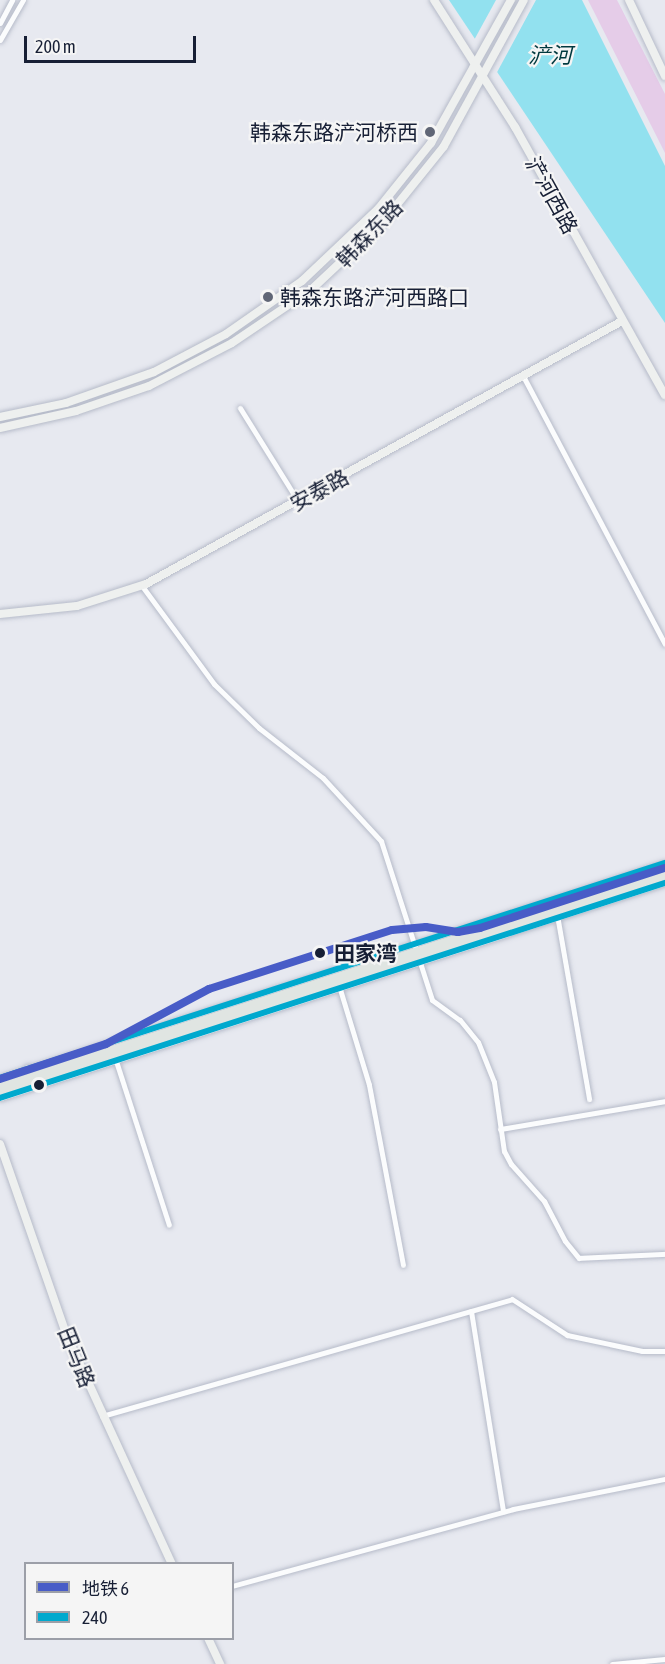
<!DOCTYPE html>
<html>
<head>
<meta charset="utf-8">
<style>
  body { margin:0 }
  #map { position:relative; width:665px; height:1664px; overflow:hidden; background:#e7e9f0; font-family:"Asap Condensed","Noto Sans SC",sans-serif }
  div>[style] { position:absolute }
  .green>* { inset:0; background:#e5cce8 }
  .water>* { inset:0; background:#92e1ef }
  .pier>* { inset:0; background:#e7e9f0 }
  .roads { filter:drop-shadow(0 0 2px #b6bbc9) drop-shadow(0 0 2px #b6bbc9) }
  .street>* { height:5px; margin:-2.5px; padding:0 2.5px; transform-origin:2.5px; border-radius:2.5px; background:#fbfcfd }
  .secondary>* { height:8px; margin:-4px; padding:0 4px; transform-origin:4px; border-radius:4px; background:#eef0ef }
  .primary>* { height:8px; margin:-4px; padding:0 4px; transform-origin:4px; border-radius:4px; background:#e0e5e2 }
  .bus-1>* { height:6px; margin:-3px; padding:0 3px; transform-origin:3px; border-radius:3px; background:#00a9ce }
  .metro-1>* { height:8px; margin:-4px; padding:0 4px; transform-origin:4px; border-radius:4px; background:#485cc7 }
  .dots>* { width:16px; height:16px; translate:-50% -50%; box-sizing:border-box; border:3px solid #f5f5f5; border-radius:50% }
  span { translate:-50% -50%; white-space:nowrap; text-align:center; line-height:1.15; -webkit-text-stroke:4.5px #f5f5f5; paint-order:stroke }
  .poi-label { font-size:21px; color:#171f35 }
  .right { translate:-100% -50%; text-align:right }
  .left { translate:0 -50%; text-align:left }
  .street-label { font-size:21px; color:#171f35 }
  .stop-label { font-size:21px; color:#171f35; font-weight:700 }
  .water-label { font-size:22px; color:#00393f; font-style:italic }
  .legend { position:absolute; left:24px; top:1562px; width:210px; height:78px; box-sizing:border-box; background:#f5f5f5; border:2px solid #9c9fa8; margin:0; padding:8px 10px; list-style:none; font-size:18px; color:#171f35 }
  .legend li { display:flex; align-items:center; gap:12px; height:30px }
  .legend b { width:30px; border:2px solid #9c9fa8 }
  .scale { position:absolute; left:24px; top:36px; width:172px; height:27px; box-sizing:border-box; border:3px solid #171f35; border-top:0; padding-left:8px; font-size:18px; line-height:21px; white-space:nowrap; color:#171f35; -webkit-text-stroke:4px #f5f5f5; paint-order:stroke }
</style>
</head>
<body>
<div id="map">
  <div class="green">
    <div style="clip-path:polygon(588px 0,617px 0,665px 94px,665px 153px)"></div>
  </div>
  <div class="water">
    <div style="clip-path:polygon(449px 0,582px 0,665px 166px,665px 323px)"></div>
  </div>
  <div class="pier">
    <div style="clip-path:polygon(496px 0,536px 0,495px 76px,473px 42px)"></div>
  </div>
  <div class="roads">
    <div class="street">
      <div style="left:0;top:23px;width:26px;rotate:-62deg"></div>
      <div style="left:0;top:40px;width:46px;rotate:-60.1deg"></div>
      <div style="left:523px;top:376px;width:303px;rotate:62.1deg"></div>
      <div style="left:240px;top:408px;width:110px;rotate:58.1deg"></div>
      <div style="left:142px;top:586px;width:122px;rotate:53.7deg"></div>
      <div style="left:214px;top:684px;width:63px;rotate:44.4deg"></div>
      <div style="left:259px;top:728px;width:81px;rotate:38deg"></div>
      <div style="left:323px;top:778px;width:86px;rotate:47.4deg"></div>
      <div style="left:381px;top:841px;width:167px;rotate:72.2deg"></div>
      <div style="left:432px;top:1000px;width:34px;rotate:36deg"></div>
      <div style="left:460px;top:1020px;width:28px;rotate:51deg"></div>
      <div style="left:478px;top:1042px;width:43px;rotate:68.2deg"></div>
      <div style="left:494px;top:1082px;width:70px;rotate:81.8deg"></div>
      <div style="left:504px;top:1151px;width:15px;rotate:62deg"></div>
      <div style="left:511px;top:1164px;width:50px;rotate:48.3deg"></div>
      <div style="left:544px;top:1201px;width:45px;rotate:62.3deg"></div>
      <div style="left:565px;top:1241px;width:22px;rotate:51deg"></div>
      <div style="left:579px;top:1258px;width:86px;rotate:-2.7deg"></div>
      <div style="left:557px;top:915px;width:187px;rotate:80.1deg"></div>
      <div style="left:339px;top:986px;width:103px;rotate:73.1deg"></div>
      <div style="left:369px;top:1085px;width:183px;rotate:79.3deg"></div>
      <div style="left:116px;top:1061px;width:172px;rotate:72.1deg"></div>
      <div style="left:0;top:1078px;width:699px;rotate:-17.92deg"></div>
      <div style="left:0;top:1098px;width:699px;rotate:-17.92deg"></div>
      <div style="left:500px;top:1129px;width:167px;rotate:-9.6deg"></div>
      <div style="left:471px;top:1311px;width:203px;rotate:80.9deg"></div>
      <div style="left:102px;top:1416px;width:426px;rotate:-15.9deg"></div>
      <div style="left:512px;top:1299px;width:66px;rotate:33.2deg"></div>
      <div style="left:567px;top:1335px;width:77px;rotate:12deg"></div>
      <div style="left:642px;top:1351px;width:23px"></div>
      <div style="left:232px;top:1586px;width:291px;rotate:-15.3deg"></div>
      <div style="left:513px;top:1509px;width:155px;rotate:-11.2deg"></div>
      <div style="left:612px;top:1664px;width:53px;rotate:-5.4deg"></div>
    </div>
    <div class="secondary">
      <div style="left:434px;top:0;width:151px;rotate:57.5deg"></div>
      <div style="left:515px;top:127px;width:307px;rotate:60.8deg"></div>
      <div style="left:629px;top:0;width:84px;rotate:64.7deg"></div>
      <div style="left:0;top:417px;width:67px;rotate:-12deg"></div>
      <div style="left:66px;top:403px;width:93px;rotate:-19.4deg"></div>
      <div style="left:154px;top:372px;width:81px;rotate:-27.8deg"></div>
      <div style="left:226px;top:334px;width:93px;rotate:-34.9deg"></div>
      <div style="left:302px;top:281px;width:106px;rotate:-43.5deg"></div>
      <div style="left:379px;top:208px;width:83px;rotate:-51.3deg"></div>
      <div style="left:431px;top:143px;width:164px;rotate:-60.8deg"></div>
      <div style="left:0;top:428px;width:78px;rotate:-12.6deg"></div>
      <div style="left:76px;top:411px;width:77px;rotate:-18.9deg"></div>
      <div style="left:149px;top:386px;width:93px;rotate:-27.4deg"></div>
      <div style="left:232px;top:343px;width:97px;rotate:-34deg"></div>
      <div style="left:312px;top:289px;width:98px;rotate:-43.3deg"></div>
      <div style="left:383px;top:222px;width:97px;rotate:-51.2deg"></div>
      <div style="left:444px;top:146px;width:166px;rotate:-61.3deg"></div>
      <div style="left:0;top:614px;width:77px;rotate:-5.9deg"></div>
      <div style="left:77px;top:606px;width:72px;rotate:-17.7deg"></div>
      <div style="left:146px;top:584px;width:544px;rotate:-28.92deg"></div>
      <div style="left:0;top:1144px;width:203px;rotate:70.8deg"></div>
      <div style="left:67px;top:1336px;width:251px;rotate:65.3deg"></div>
      <div style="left:208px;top:1638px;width:29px;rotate:65deg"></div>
    </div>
    <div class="primary">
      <div style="left:28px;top:1069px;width:15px;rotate:8deg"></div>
      <div style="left:0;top:1086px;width:699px;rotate:-17.92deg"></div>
      <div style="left:0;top:1093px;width:699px;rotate:-17.92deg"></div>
    </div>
  </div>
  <div class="bus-1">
    <div style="left:0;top:1078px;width:699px;rotate:-17.92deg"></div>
    <div style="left:0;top:1098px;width:699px;rotate:-17.92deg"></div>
  </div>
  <div class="metro-1">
    <div style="left:0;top:1079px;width:112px;rotate:-18.3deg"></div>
    <div style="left:106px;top:1044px;width:117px;rotate:-28.1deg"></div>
    <div style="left:209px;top:989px;width:192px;rotate:-17.9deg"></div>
    <div style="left:392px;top:930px;width:34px;rotate:-5deg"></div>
    <div style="left:426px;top:927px;width:32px;rotate:9deg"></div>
    <div style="left:458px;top:932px;width:22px;rotate:-10deg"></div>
    <div style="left:480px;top:928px;width:194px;rotate:-18deg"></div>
  </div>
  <div class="dots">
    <div style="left:430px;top:132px;background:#606676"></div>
    <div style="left:268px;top:297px;background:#606676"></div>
    <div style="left:320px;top:953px;background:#171f35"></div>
    <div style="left:39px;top:1085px;background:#171f35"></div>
  </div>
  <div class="poi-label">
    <span class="right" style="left:418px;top:132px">韩森东路浐河桥西</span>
    <span class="left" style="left:280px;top:297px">韩森东路浐河西路口</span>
  </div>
  <div class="street-label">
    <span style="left:552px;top:195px;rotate:61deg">浐河西路</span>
    <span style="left:369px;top:233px;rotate:-46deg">韩森东路</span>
    <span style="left:319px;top:490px;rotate:-29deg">安泰路</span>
    <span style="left:77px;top:1357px;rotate:68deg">田马路</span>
  </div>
  <div class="stop-label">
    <span class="left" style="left:334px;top:953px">田家湾</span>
  </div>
  <div class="water-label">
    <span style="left:550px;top:56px">浐河</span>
  </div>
  <ul class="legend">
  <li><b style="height:8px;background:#485cc7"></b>地铁 6</li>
  <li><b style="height:8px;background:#00a9ce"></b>240</li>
  </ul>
  <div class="scale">200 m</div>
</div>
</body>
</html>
